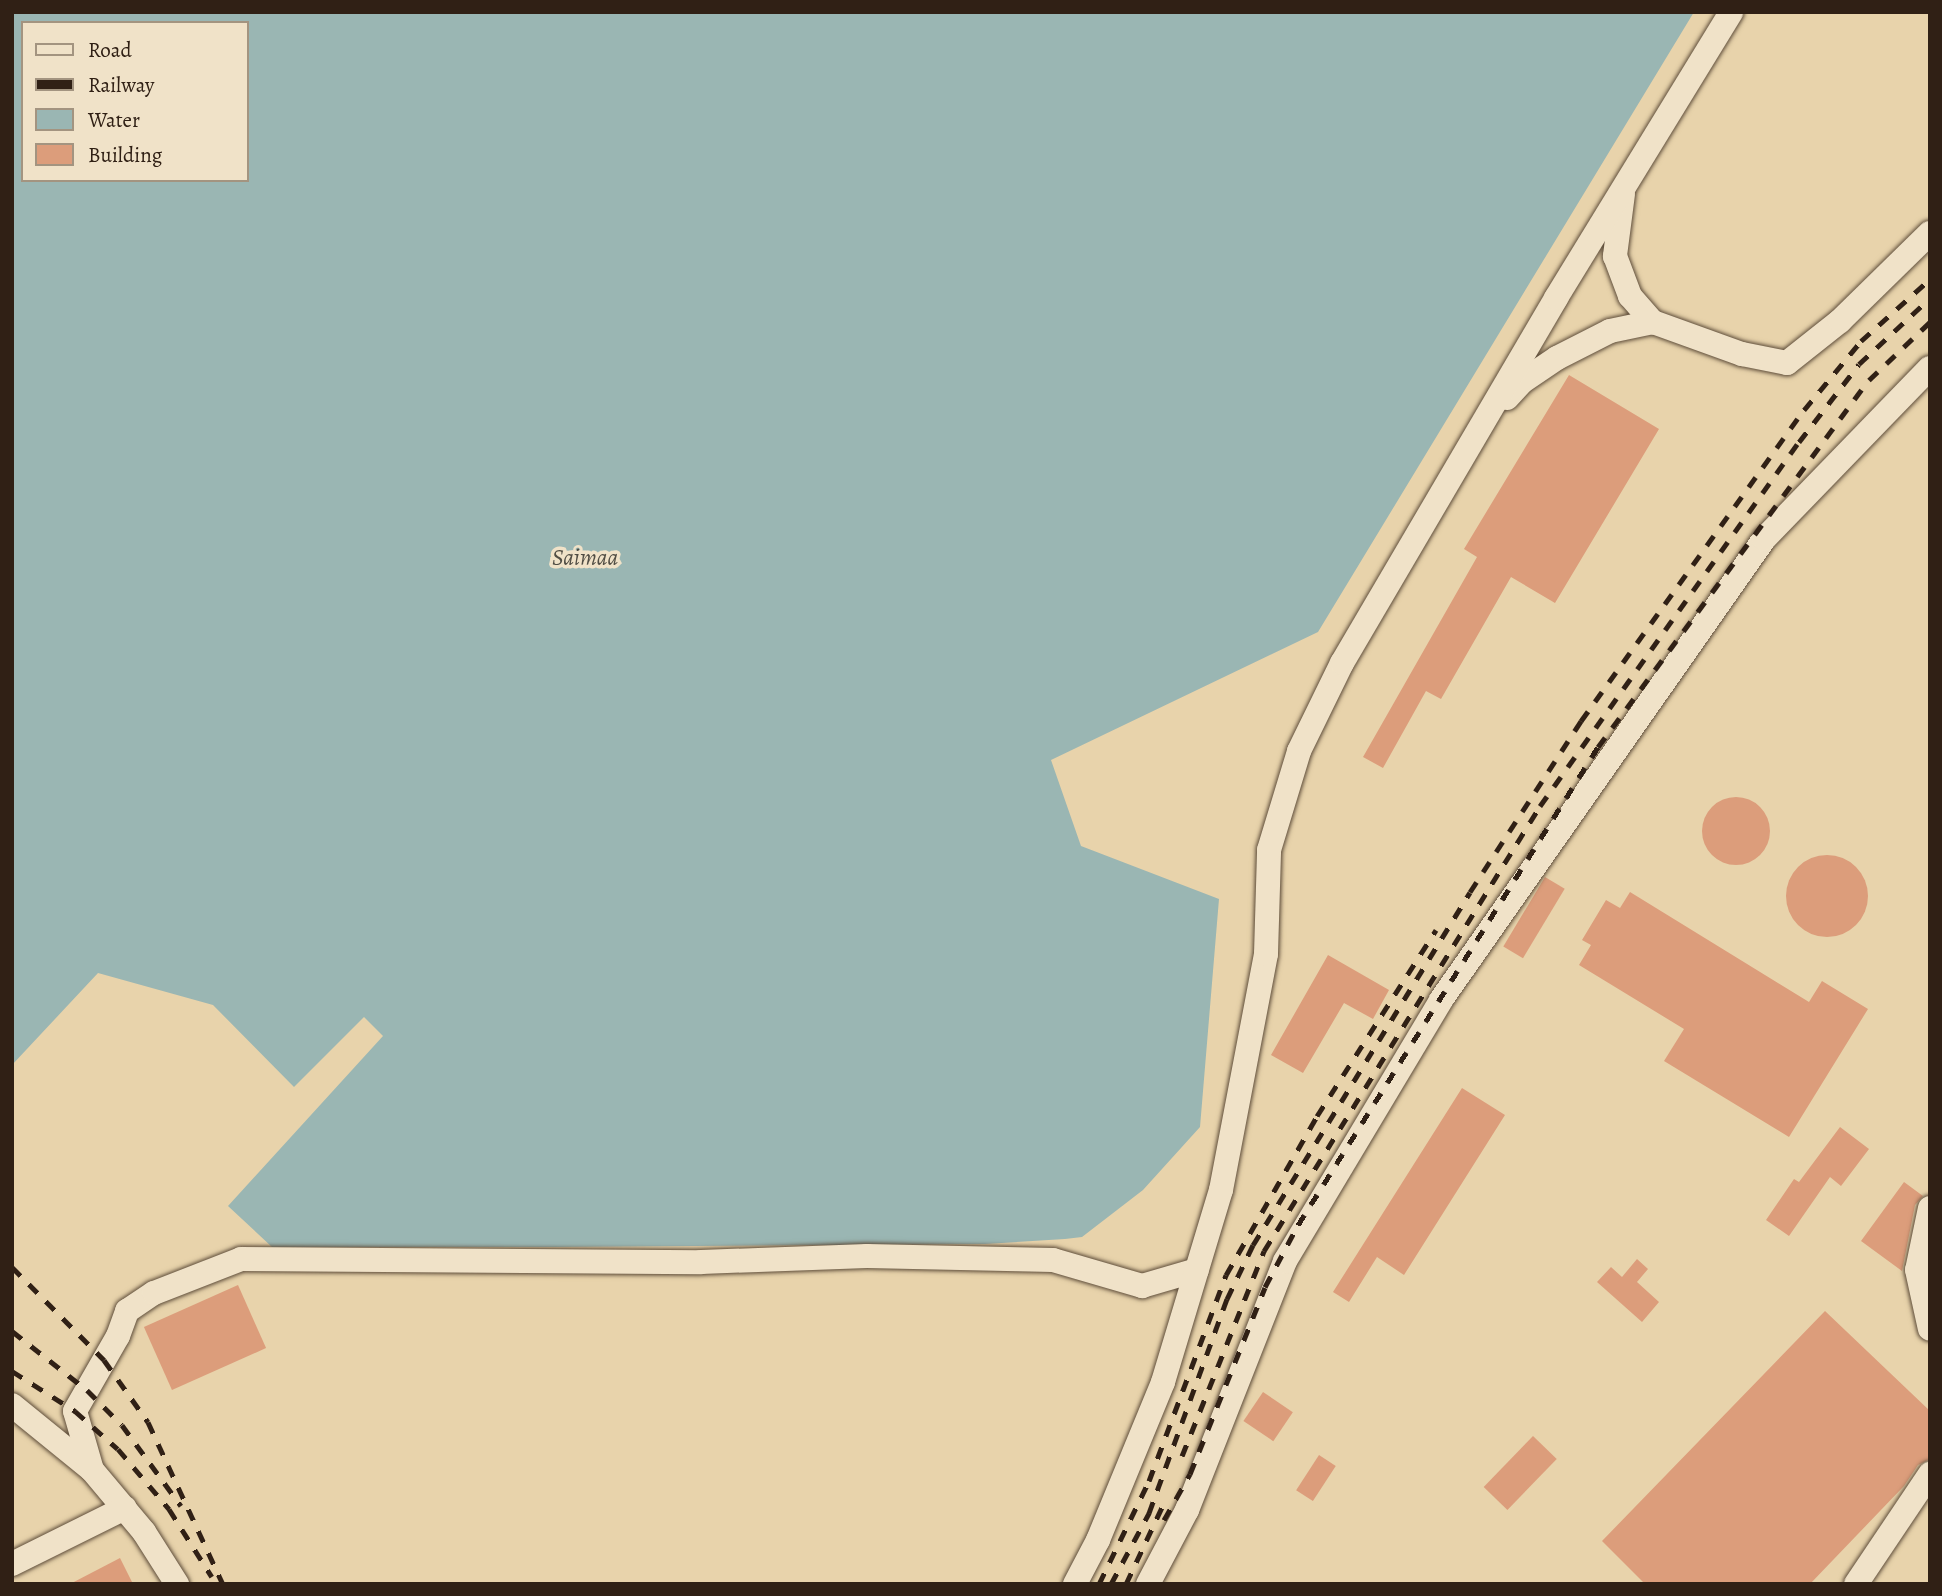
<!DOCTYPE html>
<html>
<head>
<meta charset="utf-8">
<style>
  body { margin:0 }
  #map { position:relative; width:1942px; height:1596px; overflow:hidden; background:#e8d3ab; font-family:Alegreya,serif }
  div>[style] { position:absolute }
  .water>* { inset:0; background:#9ab6b3 }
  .building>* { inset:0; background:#dc9d7b; transform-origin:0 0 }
  .round { border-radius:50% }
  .roads { filter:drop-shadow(0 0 2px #5e4d3a) drop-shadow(0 0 2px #5e4d3a) }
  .minor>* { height:24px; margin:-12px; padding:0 12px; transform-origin:12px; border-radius:12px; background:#f0e2c8 }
  .rail>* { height:5px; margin-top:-2.5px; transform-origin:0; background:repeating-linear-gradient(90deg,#302015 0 12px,transparent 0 24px) }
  span { translate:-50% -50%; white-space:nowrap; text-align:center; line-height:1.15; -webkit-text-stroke:7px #f0e2c8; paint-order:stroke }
  .water-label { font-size:23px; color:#504d44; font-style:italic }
  .frame { position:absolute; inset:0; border:14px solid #302015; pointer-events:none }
  .legend { position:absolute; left:21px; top:21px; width:228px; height:161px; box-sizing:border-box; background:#f0e2c8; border:2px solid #a39480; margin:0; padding:9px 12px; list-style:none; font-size:21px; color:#302015 }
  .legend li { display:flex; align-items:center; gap:14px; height:35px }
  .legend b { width:35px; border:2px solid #a39480 }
</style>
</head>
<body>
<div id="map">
  <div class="water">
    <div style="clip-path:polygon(evenodd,12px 12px,1694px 12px,1318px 632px,1051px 760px,1081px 846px,1219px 899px,1200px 1127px,1143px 1190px,1082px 1237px,1065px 1239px,985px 1244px,555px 1247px,272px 1247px,228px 1206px,383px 1036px,364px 1017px,294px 1087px,213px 1005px,98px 973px,12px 1065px,12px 12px,23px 23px,247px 23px,247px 180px,23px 180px,23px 23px)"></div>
  </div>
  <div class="building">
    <div style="clip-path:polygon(1569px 375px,1659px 429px,1555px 603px,1511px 577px,1441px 699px,1426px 691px,1383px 768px,1363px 757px,1477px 557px,1464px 549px)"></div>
    <div class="round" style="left:1702px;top:797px;width:68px;height:68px"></div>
    <div class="round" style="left:1786px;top:855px;width:82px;height:82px"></div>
    <div style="left:1545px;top:877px;width:23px;height:81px;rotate:31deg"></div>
    <div style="clip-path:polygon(1630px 892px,1809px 1002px,1822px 981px,1868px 1009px,1789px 1137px,1664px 1061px,1684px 1029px,1579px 965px,1591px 945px,1582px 940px,1606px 900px,1620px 908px)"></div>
    <div style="clip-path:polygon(1328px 955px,1389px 990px,1373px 1019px,1344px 1003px,1303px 1073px,1271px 1055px)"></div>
    <div style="clip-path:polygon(1462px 1088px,1505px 1115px,1404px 1275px,1377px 1257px,1349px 1302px,1333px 1292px)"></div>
    <div style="clip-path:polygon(1840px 1127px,1869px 1149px,1841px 1186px,1830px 1177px,1789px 1236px,1766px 1220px,1794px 1179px,1799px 1182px)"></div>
    <div style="clip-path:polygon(1904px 1182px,1923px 1196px,1915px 1205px,1902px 1271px,1861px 1241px)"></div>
    <div style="clip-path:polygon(1637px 1259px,1648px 1269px,1637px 1282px,1659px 1302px,1642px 1322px,1597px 1282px,1611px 1267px,1622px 1277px)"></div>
    <div style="left:238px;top:1285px;width:69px;height:103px;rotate:66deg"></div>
    <div style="clip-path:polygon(1825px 1311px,1930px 1411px,1930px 1459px,1918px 1465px,1904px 1486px,1810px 1584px,1645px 1584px,1602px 1541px)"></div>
    <div style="left:1263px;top:1392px;width:36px;height:35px;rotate:34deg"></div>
    <div style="left:1533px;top:1436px;width:33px;height:71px;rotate:44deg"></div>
    <div style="left:1319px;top:1455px;width:20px;height:42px;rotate:33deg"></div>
    <div style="clip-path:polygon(120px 1558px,133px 1584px,70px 1584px)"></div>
  </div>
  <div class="roads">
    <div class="minor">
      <div style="left:1623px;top:194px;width:63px;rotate:97.4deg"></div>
      <div style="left:1615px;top:256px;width:43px;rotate:69.4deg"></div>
      <div style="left:1630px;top:296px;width:35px;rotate:49deg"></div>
      <div style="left:1653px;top:322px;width:95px;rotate:19.8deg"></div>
      <div style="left:1742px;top:354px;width:46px;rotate:11.3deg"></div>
      <div style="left:1787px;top:363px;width:68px;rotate:-38.4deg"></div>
      <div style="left:1840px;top:321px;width:126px;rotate:-44.4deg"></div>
      <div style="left:1507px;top:398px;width:23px;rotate:-47deg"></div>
      <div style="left:1523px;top:381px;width:41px;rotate:-34.1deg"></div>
      <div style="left:1557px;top:358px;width:59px;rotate:-27deg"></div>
      <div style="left:1610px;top:331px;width:44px;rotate:-11.8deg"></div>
      <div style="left:1930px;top:1208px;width:63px;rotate:101.8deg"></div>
      <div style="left:1917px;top:1270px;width:60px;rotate:77.6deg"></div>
      <div style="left:12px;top:1405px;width:103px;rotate:39.1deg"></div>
      <div style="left:92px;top:1470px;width:81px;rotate:50deg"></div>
      <div style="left:144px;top:1532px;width:62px;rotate:57.6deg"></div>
      <div style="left:92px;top:1470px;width:61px;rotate:-106.1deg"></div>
      <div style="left:75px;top:1411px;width:86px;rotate:-60.2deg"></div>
      <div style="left:118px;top:1336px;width:27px;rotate:-70deg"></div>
      <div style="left:127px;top:1311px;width:32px;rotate:-34deg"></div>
      <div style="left:154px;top:1293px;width:93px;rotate:-21.3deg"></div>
      <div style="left:241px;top:1259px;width:460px;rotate:0.4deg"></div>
      <div style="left:701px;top:1262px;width:166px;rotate:-2.1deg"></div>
      <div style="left:867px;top:1256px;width:186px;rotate:1.2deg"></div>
      <div style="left:1053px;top:1260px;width:93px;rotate:16.3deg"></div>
      <div style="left:1142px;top:1286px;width:57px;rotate:-16.2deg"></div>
      <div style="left:12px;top:1564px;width:126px;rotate:-26.4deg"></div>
      <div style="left:1075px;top:1584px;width:50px;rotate:-62.4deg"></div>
      <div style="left:1098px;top:1540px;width:171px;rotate:-67.6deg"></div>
      <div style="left:1163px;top:1382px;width:201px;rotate:-73.2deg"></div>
      <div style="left:1221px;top:1190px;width:240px;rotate:-79.2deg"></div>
      <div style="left:1266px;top:954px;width:104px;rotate:-88.3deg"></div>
      <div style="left:1269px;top:850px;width:103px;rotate:-73.1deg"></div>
      <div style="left:1299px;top:751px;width:98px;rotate:-64deg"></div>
      <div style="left:1342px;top:663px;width:423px;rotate:-59.6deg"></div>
      <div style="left:1556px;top:298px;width:335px;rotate:-58.5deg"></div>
      <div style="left:1148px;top:1584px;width:84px;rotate:-62.2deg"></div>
      <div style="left:1187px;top:1510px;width:268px;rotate:-68.5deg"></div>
      <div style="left:1285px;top:1261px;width:304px;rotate:-59.1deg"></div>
      <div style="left:1441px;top:1000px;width:563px;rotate:-54.98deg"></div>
      <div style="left:1764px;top:539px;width:238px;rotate:-45.9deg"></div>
      <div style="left:1856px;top:1584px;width:133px;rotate:-56.1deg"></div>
    </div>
  </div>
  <div class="rail">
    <div style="left:12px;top:1267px;width:131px;rotate:45.3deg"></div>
    <div style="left:104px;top:1360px;width:76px;rotate:54.6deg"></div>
    <div style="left:148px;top:1422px;width:179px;rotate:65.2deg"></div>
    <div style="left:12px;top:1331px;width:95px;rotate:38.2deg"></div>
    <div style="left:87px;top:1390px;width:49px;rotate:45deg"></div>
    <div style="left:122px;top:1425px;width:100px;rotate:53.9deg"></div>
    <div style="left:12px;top:1371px;width:75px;rotate:32.4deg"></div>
    <div style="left:75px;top:1411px;width:57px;rotate:41.5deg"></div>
    <div style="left:118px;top:1449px;width:79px;rotate:49.6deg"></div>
    <div style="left:169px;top:1509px;width:80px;rotate:57.7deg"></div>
    <div style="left:1182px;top:1456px;width:221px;rotate:-68.2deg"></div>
    <div style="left:1264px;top:1251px;width:524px;rotate:-58.19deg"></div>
    <div style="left:1540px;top:806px;width:447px;rotate:-54.6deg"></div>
    <div style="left:1799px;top:442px;width:98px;rotate:-52.4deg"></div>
    <div style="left:1859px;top:364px;width:97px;rotate:-42.9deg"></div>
    <div style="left:1164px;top:1520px;width:53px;rotate:-60.5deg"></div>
    <div style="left:1190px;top:1474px;width:201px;rotate:-68.1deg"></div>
    <div style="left:1265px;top:1287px;width:70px;rotate:-62deg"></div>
    <div style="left:1298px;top:1225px;width:564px;rotate:-57.89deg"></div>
    <div style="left:1598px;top:747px;width:456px;rotate:-53.6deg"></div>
    <div style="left:1869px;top:380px;width:84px;rotate:-43.6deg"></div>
    <div style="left:1099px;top:1584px;width:114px;rotate:-64.1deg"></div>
    <div style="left:1149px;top:1481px;width:220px;rotate:-69.5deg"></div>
    <div style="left:1226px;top:1275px;width:183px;rotate:-60.2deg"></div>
    <div style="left:1317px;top:1116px;width:221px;rotate:-57.4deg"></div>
    <div style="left:1111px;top:1584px;width:81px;rotate:-61.8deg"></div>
    <div style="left:1149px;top:1513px;width:228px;rotate:-70deg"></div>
    <div style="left:1227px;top:1299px;width:60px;rotate:-64.3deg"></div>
    <div style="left:1253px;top:1245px;width:414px;rotate:-58.4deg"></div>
    <div style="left:1470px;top:892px;width:204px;rotate:-57deg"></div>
    <div style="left:1581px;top:721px;width:383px;rotate:-54.4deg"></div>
    <div style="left:1804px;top:410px;width:89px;rotate:-50.4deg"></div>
    <div style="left:1861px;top:341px;width:93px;rotate:-41.9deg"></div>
    <div style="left:1126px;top:1584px;width:87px;rotate:-64.9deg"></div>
  </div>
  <div class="water-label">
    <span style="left:585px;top:558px">Saimaa</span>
  </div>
  <div class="frame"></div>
  <ul class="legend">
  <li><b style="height:9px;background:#f0e2c8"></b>Road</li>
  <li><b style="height:9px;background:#302015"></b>Railway</li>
  <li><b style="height:19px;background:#9ab6b3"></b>Water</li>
  <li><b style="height:19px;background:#dc9d7b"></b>Building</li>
  </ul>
</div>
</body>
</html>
